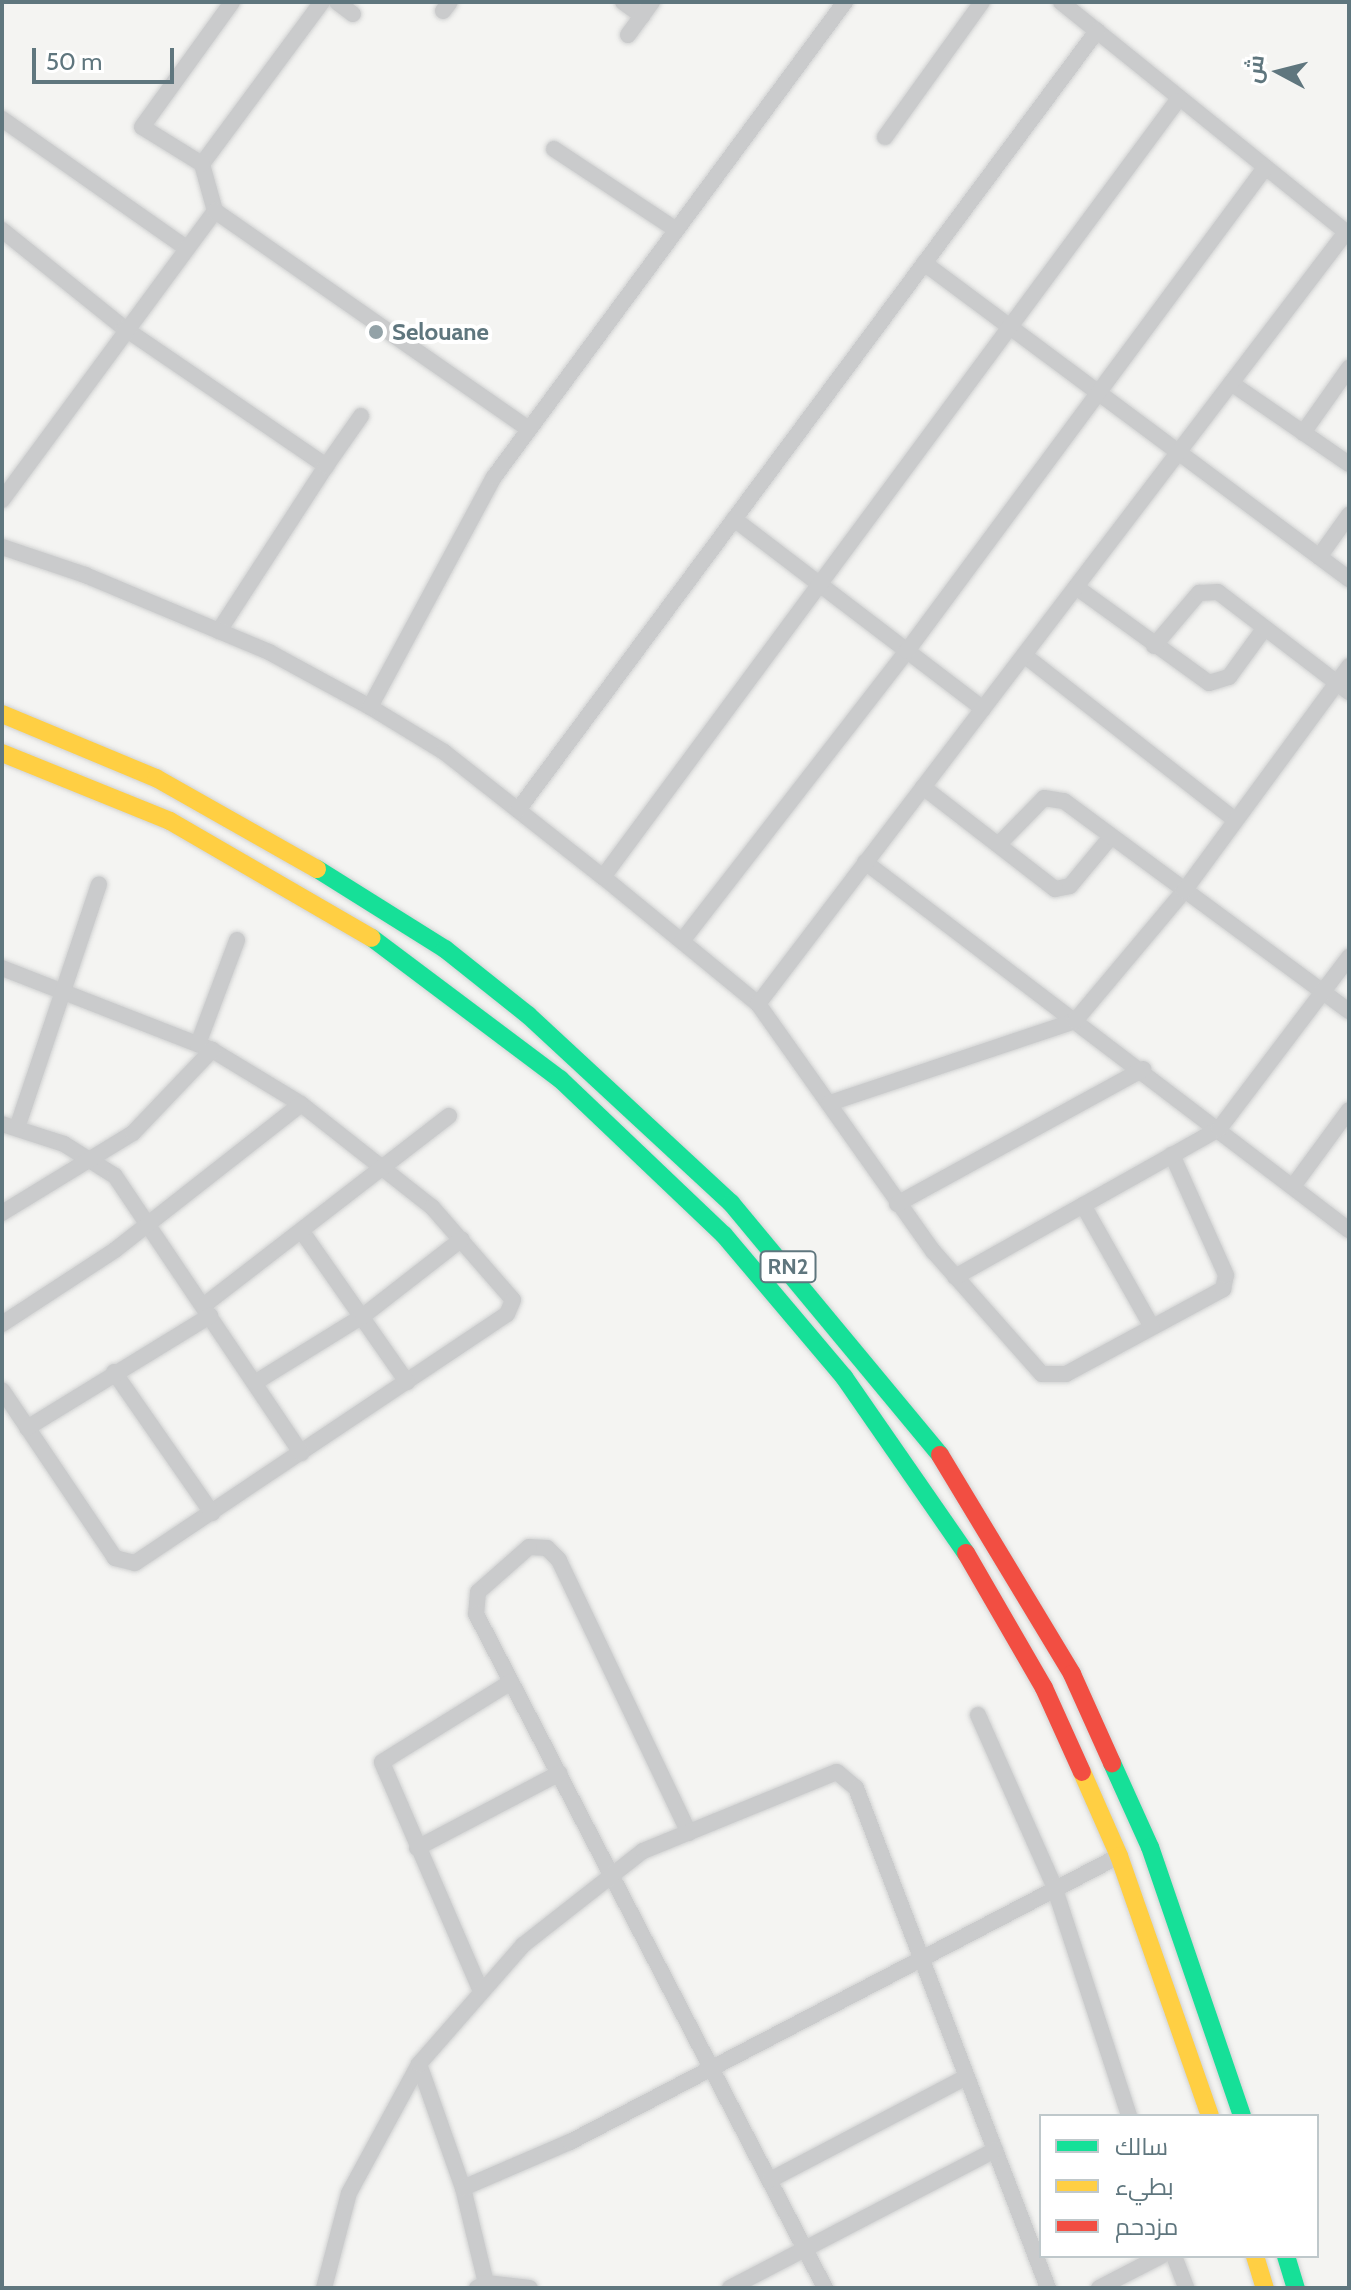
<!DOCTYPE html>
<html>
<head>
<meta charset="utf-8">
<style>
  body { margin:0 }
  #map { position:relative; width:1351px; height:2290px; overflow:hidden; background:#f4f4f2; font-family:Cabin,Cairo,sans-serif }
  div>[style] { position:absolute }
  .roads { filter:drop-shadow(0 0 2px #d1d2d2) drop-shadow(0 0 2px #d1d2d2) }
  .street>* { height:16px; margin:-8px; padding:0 8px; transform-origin:8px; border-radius:8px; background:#cacbcc }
  .fast>* { height:18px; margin:-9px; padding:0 9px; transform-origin:9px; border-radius:9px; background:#16e098 }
  .slow>* { height:18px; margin:-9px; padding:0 9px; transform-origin:9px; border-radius:9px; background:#ffcf43 }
  .jam>* { height:18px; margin:-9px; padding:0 9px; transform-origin:9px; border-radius:9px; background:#f24e42 }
  .dots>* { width:22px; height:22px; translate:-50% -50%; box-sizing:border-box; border:4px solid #fff; border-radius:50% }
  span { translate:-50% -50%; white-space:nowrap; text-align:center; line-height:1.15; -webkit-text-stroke:8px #fff; paint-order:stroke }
  .shield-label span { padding:2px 6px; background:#fff; border:2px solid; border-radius:6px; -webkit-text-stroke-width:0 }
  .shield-label { font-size:22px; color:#5f767e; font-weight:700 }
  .poi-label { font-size:24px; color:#5f767e; font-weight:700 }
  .left { translate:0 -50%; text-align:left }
  .frame { position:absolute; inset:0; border:4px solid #5f767e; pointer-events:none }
  .legend { position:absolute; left:1039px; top:2114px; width:280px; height:144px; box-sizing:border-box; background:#fff; border:2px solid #bfc8cb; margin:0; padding:10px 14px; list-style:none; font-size:24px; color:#5f767e }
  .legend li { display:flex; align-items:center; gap:16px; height:40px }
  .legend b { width:40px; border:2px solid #bfc8cb }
  .north { position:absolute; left:1239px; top:32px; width:80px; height:80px; -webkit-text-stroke:6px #fff; paint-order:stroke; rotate:277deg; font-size:22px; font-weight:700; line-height:32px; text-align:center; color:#5f767e }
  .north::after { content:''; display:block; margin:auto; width:28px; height:36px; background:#5f767e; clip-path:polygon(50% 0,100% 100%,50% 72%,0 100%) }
  .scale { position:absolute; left:32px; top:48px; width:142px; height:36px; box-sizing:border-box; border:4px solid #5f767e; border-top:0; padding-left:10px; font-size:24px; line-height:28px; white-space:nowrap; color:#5f767e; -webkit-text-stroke:6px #fff; paint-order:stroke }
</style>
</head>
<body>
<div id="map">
  <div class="roads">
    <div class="street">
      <div style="left:337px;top:2px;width:20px;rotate:37deg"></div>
      <div style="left:623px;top:2px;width:24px;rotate:36deg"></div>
      <div style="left:1061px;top:2px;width:370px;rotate:38.9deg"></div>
      <div style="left:443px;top:11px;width:11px;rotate:-52deg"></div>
      <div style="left:628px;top:35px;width:41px;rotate:-54deg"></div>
      <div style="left:2px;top:119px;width:225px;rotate:35deg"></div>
      <div style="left:885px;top:137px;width:166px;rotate:-54.3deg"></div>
      <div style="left:554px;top:149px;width:145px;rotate:33.5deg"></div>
      <div style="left:202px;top:164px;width:202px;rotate:-53.5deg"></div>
      <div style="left:215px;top:211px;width:49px;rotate:-105.5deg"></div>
      <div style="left:202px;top:164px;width:70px;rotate:-148.3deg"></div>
      <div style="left:142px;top:127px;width:154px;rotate:-54.2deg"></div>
      <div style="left:2px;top:230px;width:156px;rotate:38.8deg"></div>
      <div style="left:124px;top:328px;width:245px;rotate:34.3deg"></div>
      <div style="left:326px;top:466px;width:197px;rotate:123deg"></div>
      <div style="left:924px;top:263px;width:530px;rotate:36.63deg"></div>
      <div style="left:1231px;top:383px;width:143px;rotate:34.5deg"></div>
      <div style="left:1303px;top:433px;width:80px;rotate:-54.7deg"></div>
      <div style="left:326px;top:466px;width:61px;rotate:-55deg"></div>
      <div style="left:2px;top:500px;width:359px;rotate:-53.6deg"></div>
      <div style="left:215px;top:211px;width:382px;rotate:34.8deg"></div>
      <div style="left:734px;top:519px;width:313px;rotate:37.3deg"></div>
      <div style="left:2px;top:547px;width:88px;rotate:18.6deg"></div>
      <div style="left:85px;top:575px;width:199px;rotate:22.7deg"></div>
      <div style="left:269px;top:652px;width:115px;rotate:28.6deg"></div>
      <div style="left:370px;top:707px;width:87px;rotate:31.3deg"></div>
      <div style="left:444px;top:752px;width:202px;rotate:38.2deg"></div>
      <div style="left:603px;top:877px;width:200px;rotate:39.3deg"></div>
      <div style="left:758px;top:1004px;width:303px;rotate:54.7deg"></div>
      <div style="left:933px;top:1251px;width:164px;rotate:48.5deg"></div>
      <div style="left:1042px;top:1374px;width:24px"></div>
      <div style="left:1066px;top:1374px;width:179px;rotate:-28.4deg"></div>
      <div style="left:1223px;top:1289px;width:14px;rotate:-78deg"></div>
      <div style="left:1226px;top:1275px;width:132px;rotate:-114.2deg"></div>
      <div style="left:1319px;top:557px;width:52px;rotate:-54.5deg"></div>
      <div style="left:1076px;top:587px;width:164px;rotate:35.8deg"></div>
      <div style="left:1209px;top:683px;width:21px;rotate:-17deg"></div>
      <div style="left:1229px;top:677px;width:59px;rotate:-53.9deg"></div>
      <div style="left:1154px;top:646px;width:70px;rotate:-49.7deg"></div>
      <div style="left:1199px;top:593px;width:19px;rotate:-3deg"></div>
      <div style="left:1218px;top:592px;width:165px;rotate:37.4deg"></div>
      <div style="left:1024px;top:655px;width:268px;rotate:38deg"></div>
      <div style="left:370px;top:707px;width:261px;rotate:-61.7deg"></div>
      <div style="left:494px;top:477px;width:591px;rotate:-53.54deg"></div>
      <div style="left:923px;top:787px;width:167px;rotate:37.7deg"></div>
      <div style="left:1055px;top:889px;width:15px;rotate:-11deg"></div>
      <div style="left:1070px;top:886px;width:61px;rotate:-50.3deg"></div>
      <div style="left:518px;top:810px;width:971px;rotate:-53.38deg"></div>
      <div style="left:999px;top:844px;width:64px;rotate:-45.6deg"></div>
      <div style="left:1044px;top:798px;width:20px;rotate:9deg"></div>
      <div style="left:1064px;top:801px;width:354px;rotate:36.4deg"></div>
      <div style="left:865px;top:862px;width:608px;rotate:37.25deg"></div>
      <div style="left:603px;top:877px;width:965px;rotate:-53.51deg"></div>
      <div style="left:682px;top:941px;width:367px;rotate:-52.2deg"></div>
      <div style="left:907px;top:651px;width:600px;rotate:-53.47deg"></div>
      <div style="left:2px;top:968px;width:225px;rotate:21.3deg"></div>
      <div style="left:212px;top:1050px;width:104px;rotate:31.2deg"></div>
      <div style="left:301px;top:1104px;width:167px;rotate:38.2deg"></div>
      <div style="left:432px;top:1207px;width:123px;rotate:48.9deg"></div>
      <div style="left:513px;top:1300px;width:15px;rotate:113deg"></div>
      <div style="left:507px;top:1314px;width:448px;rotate:146.2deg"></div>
      <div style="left:135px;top:1563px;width:21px;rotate:-166deg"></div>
      <div style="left:115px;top:1558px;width:202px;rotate:-123.9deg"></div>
      <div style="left:758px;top:1004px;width:970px;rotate:-52.7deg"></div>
      <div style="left:198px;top:1044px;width:111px;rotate:-69.4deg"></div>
      <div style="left:830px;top:1103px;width:258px;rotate:-18.5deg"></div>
      <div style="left:1075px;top:1021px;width:170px;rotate:-50deg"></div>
      <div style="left:1184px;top:891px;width:279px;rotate:-53.7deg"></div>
      <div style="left:2px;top:1124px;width:65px;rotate:17.9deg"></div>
      <div style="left:64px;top:1144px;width:60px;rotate:32.1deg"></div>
      <div style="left:115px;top:1176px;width:334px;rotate:56.1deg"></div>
      <div style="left:17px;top:1128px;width:257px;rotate:-71.4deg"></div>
      <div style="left:1294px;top:1185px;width:93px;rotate:-53.7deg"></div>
      <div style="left:897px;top:1204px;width:281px;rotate:-28.7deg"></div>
      <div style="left:1083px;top:1205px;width:140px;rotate:60.5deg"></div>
      <div style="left:2px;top:1213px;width:153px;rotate:-31.4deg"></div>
      <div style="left:133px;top:1133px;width:115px;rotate:-46.4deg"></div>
      <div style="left:303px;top:1233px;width:182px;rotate:55.1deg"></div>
      <div style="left:955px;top:1277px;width:303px;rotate:-29.3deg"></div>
      <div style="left:1219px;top:1129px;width:216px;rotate:-52.9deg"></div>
      <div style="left:203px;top:1306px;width:311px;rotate:-37.7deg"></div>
      <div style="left:2px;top:1324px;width:135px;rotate:-33.2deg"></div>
      <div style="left:115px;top:1250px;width:236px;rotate:-38.1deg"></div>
      <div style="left:114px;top:1372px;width:172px;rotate:55.2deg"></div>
      <div style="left:256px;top:1382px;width:126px;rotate:-31.7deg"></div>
      <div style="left:363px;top:1316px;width:125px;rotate:-37.9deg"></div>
      <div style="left:27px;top:1428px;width:215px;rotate:-31.5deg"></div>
      <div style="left:978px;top:1715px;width:187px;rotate:66deg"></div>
      <div style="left:1054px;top:1886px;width:242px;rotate:71.9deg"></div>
      <div style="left:689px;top:1833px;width:302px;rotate:-115.5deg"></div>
      <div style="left:559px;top:1560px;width:17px;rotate:-135deg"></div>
      <div style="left:547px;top:1548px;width:18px;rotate:-177deg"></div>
      <div style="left:529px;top:1547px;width:68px;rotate:138.6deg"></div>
      <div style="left:478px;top:1592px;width:22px;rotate:95deg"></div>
      <div style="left:476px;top:1614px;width:759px;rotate:62.62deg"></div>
      <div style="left:417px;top:1848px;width:161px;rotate:-27.7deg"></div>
      <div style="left:480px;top:1989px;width:247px;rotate:-113.4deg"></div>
      <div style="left:382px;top:1762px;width:152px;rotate:-31.8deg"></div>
      <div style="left:419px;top:2064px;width:132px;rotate:70.5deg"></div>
      <div style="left:463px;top:2188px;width:98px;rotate:76.4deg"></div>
      <div style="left:770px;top:2180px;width:221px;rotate:-27.7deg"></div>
      <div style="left:463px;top:2188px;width:116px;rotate:-23.3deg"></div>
      <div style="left:570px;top:2142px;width:619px;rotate:-27.52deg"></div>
      <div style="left:1174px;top:2256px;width:34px;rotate:69deg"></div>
      <div style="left:324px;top:2288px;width:98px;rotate:-75.3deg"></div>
      <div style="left:349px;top:2193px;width:147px;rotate:-61.5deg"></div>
      <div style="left:419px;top:2064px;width:158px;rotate:-48.8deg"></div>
      <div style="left:523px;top:1945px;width:152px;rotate:-38.1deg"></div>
      <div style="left:643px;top:1851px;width:209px;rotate:-22.2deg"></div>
      <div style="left:837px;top:1772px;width:25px;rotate:40deg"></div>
      <div style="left:856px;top:1788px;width:536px;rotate:68.99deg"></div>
      <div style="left:477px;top:2288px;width:10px;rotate:-29deg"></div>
      <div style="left:486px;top:2283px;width:44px;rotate:6.5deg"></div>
      <div style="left:730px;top:2288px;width:299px;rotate:-27.5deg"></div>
      <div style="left:1099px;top:2288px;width:70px;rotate:-27.3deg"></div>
    </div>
    <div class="fast">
      <div style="left:317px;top:869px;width:151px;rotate:32deg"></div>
      <div style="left:445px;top:949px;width:106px;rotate:38.5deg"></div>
      <div style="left:528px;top:1015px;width:277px;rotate:42.8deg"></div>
      <div style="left:731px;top:1203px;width:327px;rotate:50.3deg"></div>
      <div style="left:372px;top:938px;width:235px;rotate:36.9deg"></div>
      <div style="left:560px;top:1079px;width:226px;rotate:43.6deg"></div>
      <div style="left:724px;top:1235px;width:186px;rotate:49.8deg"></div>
      <div style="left:844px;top:1377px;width:214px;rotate:55.3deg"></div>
      <div style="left:1112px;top:1763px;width:92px;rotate:65.7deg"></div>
      <div style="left:1150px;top:1847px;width:284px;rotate:71.1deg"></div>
      <div style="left:1286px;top:2256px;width:34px;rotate:73deg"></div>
    </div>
    <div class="slow">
      <div style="left:2px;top:714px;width:167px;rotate:22.6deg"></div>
      <div style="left:156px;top:778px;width:185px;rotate:29.5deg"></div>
      <div style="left:2px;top:753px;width:181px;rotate:22deg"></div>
      <div style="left:170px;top:821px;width:233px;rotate:30.1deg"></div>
      <div style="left:1082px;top:1772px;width:92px;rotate:66.2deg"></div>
      <div style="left:1119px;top:1856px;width:275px;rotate:70.7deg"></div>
      <div style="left:1255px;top:2256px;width:34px;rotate:73deg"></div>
    </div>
    <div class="jam">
      <div style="left:940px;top:1455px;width:256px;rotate:58.9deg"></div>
      <div style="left:1072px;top:1674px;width:98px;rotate:65.8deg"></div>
      <div style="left:966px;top:1553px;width:156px;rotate:60deg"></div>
      <div style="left:1044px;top:1688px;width:92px;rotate:65.7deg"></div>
    </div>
  </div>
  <div class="dots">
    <div style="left:376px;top:332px;background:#93a2a7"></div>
  </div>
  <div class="shield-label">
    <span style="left:788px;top:1267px">RN2</span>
  </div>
  <div class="poi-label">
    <span class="left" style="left:392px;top:332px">Selouane</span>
  </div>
  <div class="frame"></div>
  <ul class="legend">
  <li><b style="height:10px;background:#16e098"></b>سالك</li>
  <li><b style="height:10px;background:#ffcf43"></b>بطيء</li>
  <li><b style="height:10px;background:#f24e42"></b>مزدحم</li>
  </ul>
  <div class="north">ش</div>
  <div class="scale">50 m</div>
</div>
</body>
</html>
